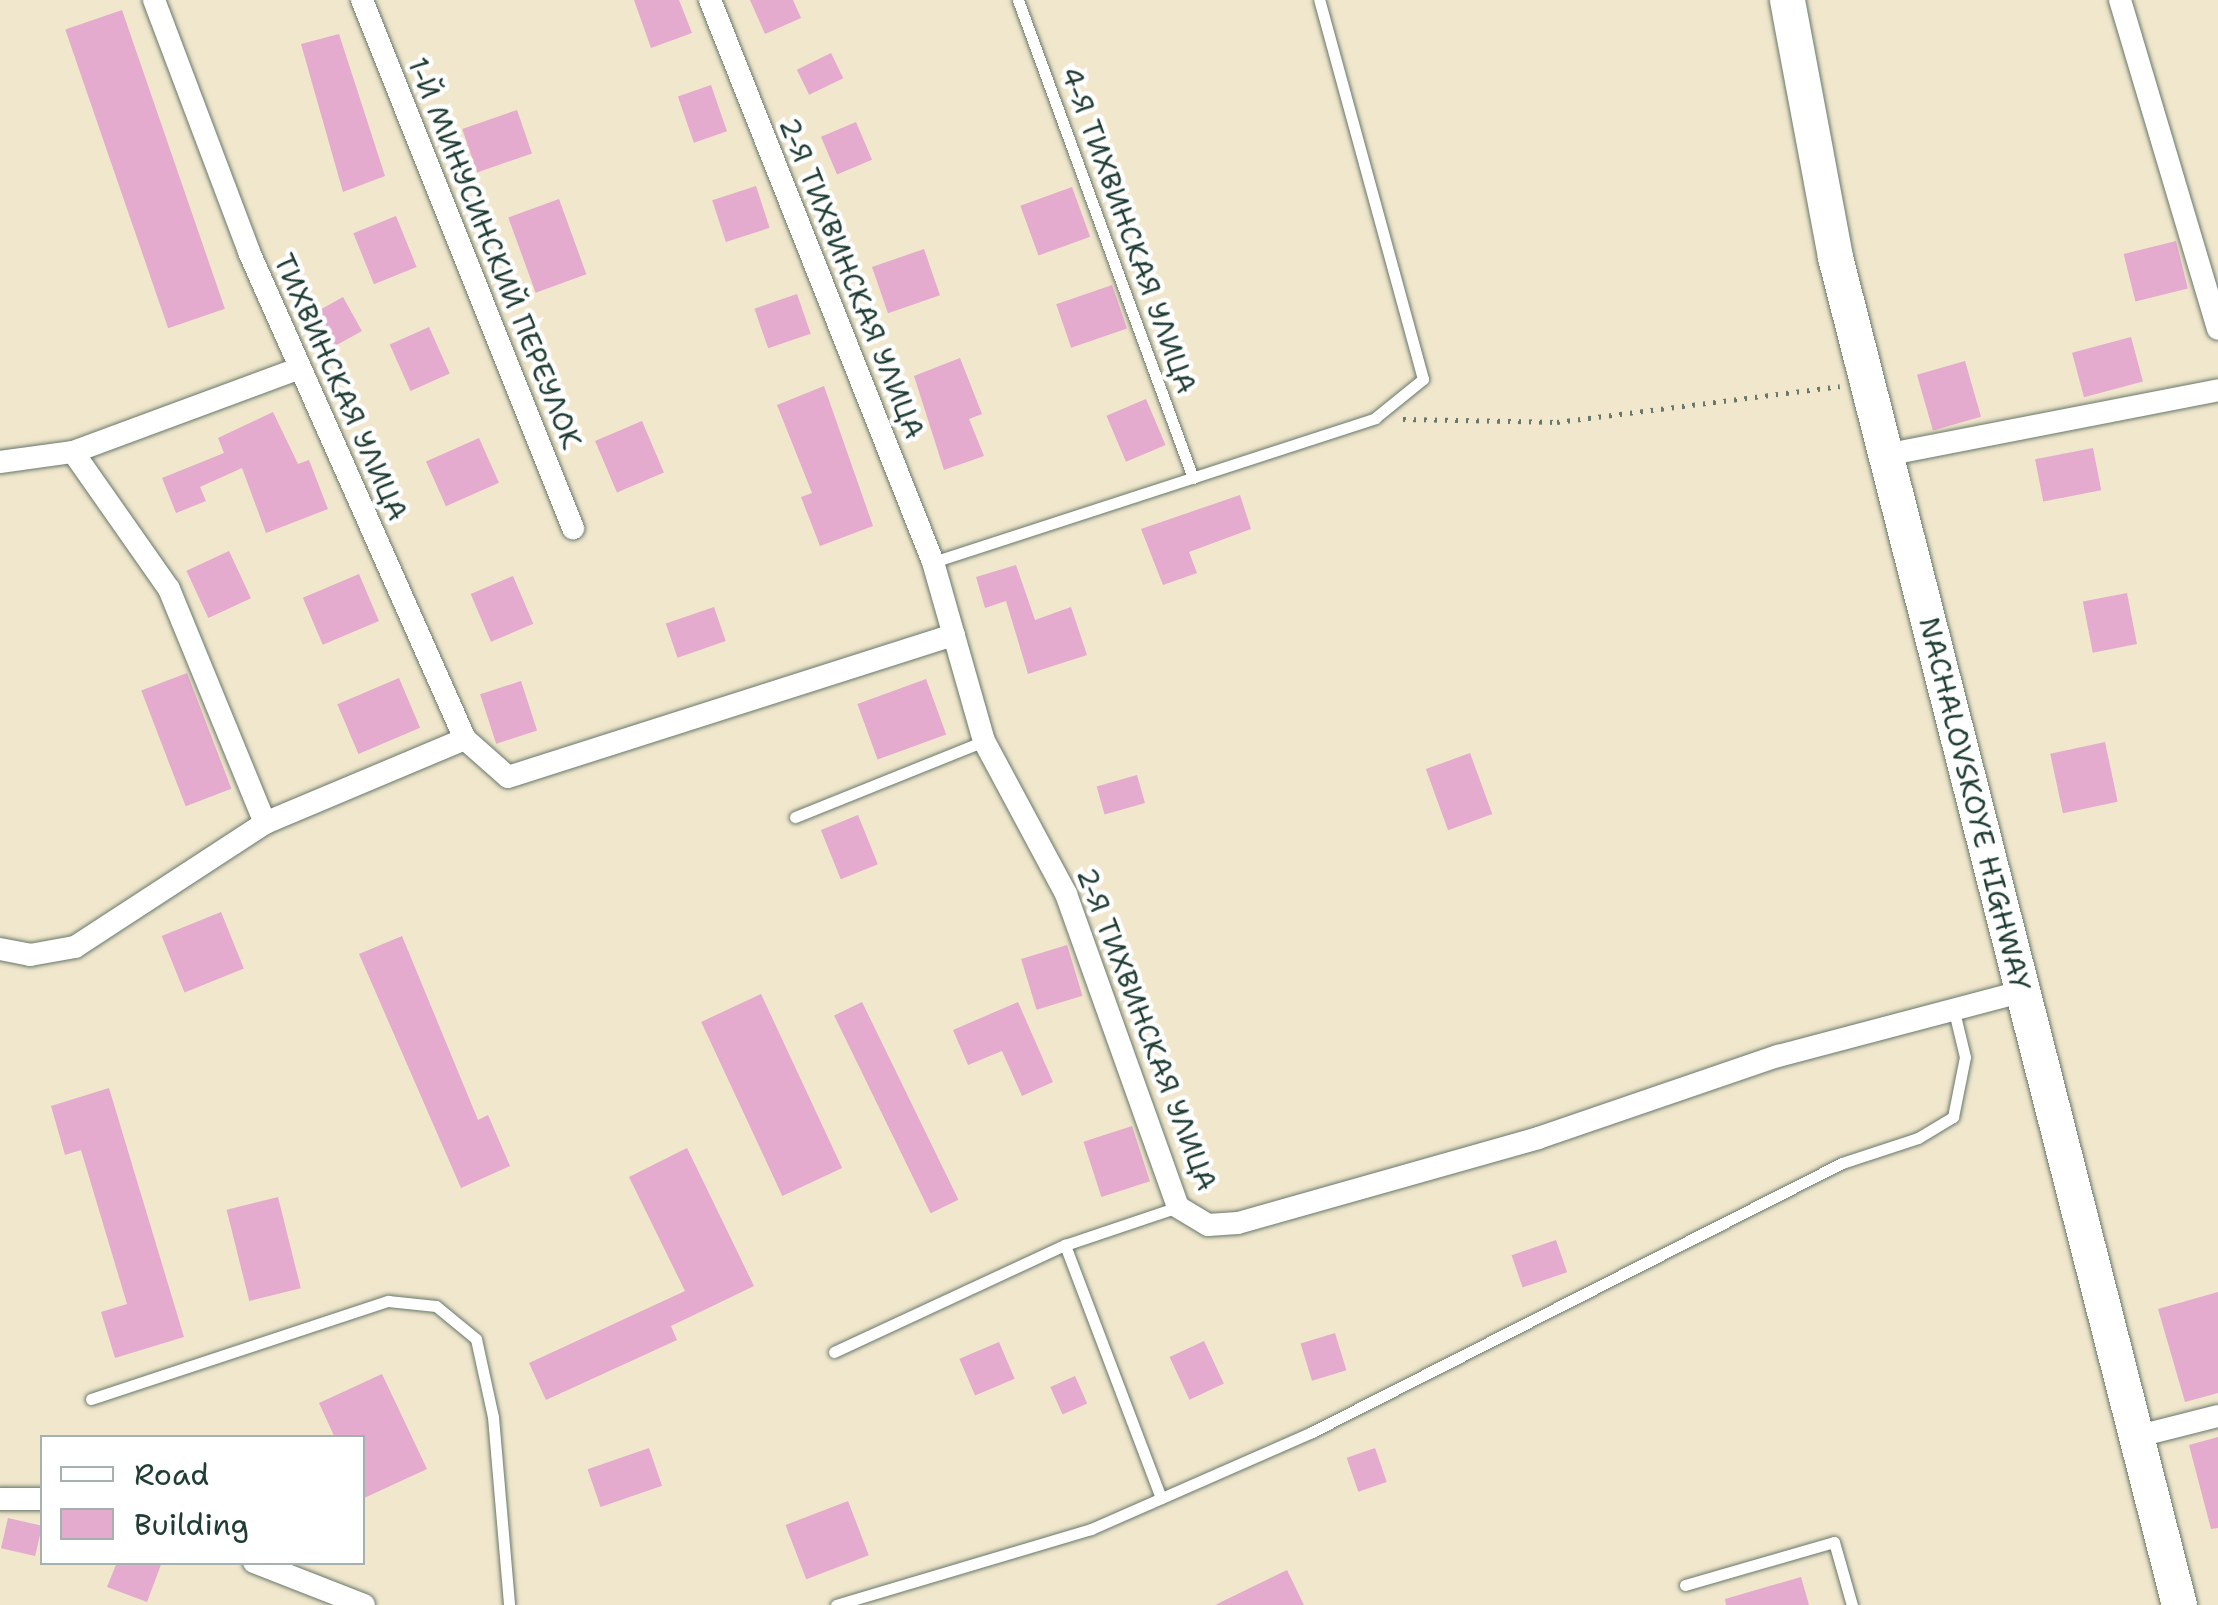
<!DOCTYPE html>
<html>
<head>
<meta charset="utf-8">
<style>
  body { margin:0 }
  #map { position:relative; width:2218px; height:1605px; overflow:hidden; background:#f0e7cd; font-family:"Shantell Sans",sans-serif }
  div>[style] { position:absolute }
  .building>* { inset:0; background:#e4abce; transform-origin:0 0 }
  .path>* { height:5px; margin-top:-2.5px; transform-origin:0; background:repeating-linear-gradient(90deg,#68786a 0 2.5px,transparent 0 10.5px) }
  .roads { filter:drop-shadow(0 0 2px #68786a) drop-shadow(0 0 2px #68786a) }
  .lane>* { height:11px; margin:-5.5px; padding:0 5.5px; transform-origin:5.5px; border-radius:5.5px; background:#fff }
  .street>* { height:22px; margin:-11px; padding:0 11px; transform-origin:11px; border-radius:11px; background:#fff }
  .primary>* { height:35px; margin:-17.5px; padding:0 17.5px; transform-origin:17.5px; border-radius:17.5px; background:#fff }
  span { translate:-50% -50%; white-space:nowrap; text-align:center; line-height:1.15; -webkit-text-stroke:9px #fff; paint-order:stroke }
  .street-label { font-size:28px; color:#1f3d34 }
  .legend { position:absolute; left:40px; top:1435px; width:325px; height:130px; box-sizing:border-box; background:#fff; border:2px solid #a5b1ae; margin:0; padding:12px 18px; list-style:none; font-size:30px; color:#1f3d34 }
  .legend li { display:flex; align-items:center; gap:20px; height:50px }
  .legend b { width:50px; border:2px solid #a5b1ae }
</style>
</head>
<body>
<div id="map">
  <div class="building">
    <div style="clip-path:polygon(634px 0,679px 0,692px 33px,651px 48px)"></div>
    <div style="clip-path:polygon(750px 0,793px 0,801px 18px,765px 34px)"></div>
    <div style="left:122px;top:10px;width:316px;height:60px;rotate:71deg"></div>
    <div style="clip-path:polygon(339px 34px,385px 176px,343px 192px,301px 44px)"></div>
    <div style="left:831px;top:53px;width:28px;height:38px;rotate:64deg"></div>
    <div style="left:711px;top:85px;width:49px;height:35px;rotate:71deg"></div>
    <div style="left:517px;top:110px;width:46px;height:58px;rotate:71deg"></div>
    <div style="left:856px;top:122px;width:41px;height:38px;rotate:67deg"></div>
    <div style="left:756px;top:186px;width:44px;height:46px;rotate:72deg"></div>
    <div style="left:1072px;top:187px;width:53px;height:55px;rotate:70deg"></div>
    <div style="left:559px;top:199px;width:80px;height:54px;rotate:70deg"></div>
    <div style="left:396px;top:216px;width:55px;height:46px;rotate:68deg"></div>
    <div style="left:2176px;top:241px;width:49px;height:54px;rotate:76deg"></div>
    <div style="left:924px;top:249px;width:49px;height:55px;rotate:71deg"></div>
    <div style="left:1112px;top:285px;width:46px;height:59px;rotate:71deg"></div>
    <div style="left:797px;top:294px;width:42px;height:45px;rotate:71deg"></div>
    <div style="left:343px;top:297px;width:39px;height:36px;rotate:61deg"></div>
    <div style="left:429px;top:327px;width:51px;height:43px;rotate:66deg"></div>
    <div style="left:2131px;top:337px;width:46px;height:61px;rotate:75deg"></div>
    <div style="clip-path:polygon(960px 358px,982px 414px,969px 419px,984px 456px,944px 470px,914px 376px)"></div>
    <div style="left:1965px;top:361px;width:58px;height:50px;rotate:74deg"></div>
    <div style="clip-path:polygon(824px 386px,873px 526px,820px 546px,801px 497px,812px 493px,777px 405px)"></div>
    <div style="left:1146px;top:399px;width:50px;height:43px;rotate:67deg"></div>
    <div style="clip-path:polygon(273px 412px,298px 464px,309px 460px,328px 509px,266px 533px,242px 468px,200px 487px,206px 501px,176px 513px,162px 478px,224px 453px,218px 438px)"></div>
    <div style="left:642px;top:421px;width:56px;height:51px;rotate:67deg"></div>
    <div style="left:479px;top:438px;width:49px;height:58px;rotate:66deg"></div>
    <div style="left:2093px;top:448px;width:43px;height:59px;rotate:79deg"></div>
    <div style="clip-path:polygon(1240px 495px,1251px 529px,1189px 552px,1197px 573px,1163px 585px,1141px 529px)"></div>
    <div style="left:229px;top:551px;width:52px;height:47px;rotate:65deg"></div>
    <div style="clip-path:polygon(1016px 565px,1035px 620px,1071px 607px,1087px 655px,1028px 674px,1006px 601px,985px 608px,976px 577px)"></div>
    <div style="left:359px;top:574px;width:51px;height:61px;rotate:67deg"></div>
    <div style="left:513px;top:576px;width:52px;height:46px;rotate:67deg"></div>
    <div style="left:2127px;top:593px;width:52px;height:45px;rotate:79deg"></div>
    <div style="left:714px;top:607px;width:36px;height:51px;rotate:71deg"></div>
    <div style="left:187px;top:673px;width:124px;height:49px;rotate:69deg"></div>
    <div style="left:399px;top:678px;width:54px;height:67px;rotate:67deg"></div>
    <div style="left:926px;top:679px;width:59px;height:73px;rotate:70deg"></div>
    <div style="left:521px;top:681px;width:52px;height:43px;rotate:72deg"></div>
    <div style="left:2105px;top:742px;width:61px;height:56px;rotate:78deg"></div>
    <div style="left:1470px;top:753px;width:65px;height:47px;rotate:70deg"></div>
    <div style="left:1137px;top:775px;width:29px;height:42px;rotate:74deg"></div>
    <div style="left:858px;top:815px;width:53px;height:40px;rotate:68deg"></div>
    <div style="left:221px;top:912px;width:61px;height:64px;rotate:68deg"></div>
    <div style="clip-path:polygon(402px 936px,478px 1120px,488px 1115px,510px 1166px,461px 1188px,359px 954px)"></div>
    <div style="left:1067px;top:945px;width:53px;height:48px;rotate:73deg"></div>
    <div style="left:761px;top:994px;width:192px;height:66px;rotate:65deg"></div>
    <div style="left:862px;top:1002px;width:220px;height:31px;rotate:64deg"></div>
    <div style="clip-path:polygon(1018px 1002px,1053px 1082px,1022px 1096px,1002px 1051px,968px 1065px,953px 1030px)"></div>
    <div style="clip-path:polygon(109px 1088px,184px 1337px,115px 1358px,101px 1312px,127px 1304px,81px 1150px,65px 1155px,51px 1106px)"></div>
    <div style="left:1132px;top:1126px;width:58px;height:51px;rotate:72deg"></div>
    <div style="clip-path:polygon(687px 1148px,754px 1286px,671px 1326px,677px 1340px,546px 1400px,529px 1363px,685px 1291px,629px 1177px)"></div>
    <div style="left:278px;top:1197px;width:94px;height:53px;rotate:76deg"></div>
    <div style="left:1556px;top:1240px;width:34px;height:47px;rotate:71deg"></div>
    <div style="clip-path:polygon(2218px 1292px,2218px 1393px,2185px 1402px,2158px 1309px)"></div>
    <div style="left:1335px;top:1333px;width:39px;height:36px;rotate:73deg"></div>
    <div style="left:1204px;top:1341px;width:47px;height:38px;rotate:65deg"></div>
    <div style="left:999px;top:1342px;width:40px;height:43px;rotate:67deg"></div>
    <div style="clip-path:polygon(382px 1374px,427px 1469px,362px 1499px,362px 1438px,335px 1438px,319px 1403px)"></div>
    <div style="left:1075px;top:1376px;width:30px;height:27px;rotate:66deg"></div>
    <div style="clip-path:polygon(2218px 1437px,2218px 1528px,2211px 1529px,2189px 1445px)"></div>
    <div style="left:649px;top:1448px;width:40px;height:65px;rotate:71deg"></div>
    <div style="left:1375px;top:1448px;width:36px;height:30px;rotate:71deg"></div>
    <div style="left:848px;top:1501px;width:58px;height:67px;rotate:69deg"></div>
    <div style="left:8px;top:1518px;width:35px;height:31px;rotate:13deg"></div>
    <div style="clip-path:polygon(117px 1562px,162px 1562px,147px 1602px,107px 1587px)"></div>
    <div style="clip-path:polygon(1287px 1570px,1304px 1605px,1215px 1605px)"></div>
    <div style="clip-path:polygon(1801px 1577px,1809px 1605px,1726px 1605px,1725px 1599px)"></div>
  </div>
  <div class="path">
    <div style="left:1403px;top:419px;width:154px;rotate:1.1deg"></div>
    <div style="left:1557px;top:422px;width:285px;rotate:-7.2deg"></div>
  </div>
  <div class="roads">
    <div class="lane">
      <div style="left:1018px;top:0;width:509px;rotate:69.89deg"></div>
      <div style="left:933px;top:562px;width:465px;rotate:-18deg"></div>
      <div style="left:1375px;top:418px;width:62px;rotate:-39.1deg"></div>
      <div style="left:1423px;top:379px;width:393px;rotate:-105.3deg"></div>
      <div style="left:795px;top:817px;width:204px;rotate:-21.9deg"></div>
      <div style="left:834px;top:1352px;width:255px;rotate:-24.9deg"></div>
      <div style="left:91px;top:1399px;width:313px;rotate:-18.3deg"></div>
      <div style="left:388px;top:1301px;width:48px;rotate:5.9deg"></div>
      <div style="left:436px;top:1306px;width:52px;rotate:39.5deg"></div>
      <div style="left:476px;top:1339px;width:80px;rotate:77.7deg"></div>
      <div style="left:493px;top:1417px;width:189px;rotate:85.1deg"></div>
      <div style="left:1161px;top:1498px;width:271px;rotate:-110.8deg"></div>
      <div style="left:1065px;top:1245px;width:119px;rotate:-18.6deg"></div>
      <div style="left:1685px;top:1585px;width:155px;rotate:-16.1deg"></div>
      <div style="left:1834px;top:1542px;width:66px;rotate:74.1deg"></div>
      <div style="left:836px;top:1605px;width:266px;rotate:-16.6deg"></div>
      <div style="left:1091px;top:1529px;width:241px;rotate:-23.7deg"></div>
      <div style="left:1312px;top:1432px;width:594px;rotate:-26.91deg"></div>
      <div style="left:1842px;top:1163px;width:80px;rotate:-18.2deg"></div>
      <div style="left:1918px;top:1138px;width:41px;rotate:-31deg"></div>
      <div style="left:1953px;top:1117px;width:61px;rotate:-78.7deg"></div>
      <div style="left:1965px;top:1057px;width:51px;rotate:-103.5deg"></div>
    </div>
    <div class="street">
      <div style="left:154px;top:0;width:269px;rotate:69.3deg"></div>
      <div style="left:249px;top:252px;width:533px;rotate:66.08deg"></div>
      <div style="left:465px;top:739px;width:57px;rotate:41.5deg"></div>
      <div style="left:508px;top:777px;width:468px;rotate:-17.7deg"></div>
      <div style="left:362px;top:0;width:569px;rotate:68.22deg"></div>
      <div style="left:710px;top:0;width:605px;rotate:68.36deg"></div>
      <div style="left:933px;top:562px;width:186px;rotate:74.1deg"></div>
      <div style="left:984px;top:741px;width:174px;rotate:61.8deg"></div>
      <div style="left:1066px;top:894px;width:332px;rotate:70.3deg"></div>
      <div style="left:1178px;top:1207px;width:35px;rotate:31deg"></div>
      <div style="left:1208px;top:1225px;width:30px;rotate:-4deg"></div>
      <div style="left:1238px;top:1223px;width:312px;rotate:-15.8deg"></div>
      <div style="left:1538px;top:1138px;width:254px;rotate:-18.9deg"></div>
      <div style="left:1778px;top:1056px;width:254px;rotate:-14.8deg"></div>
      <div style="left:2120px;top:0;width:343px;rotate:73.4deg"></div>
      <div style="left:73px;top:452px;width:167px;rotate:55deg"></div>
      <div style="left:169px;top:589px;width:253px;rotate:67.7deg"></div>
      <div style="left:1885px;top:455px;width:339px;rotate:-11deg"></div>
      <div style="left:0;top:462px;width:74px;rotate:-7.8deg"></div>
      <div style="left:73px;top:452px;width:242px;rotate:-20.3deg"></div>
      <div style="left:0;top:949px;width:31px;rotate:11deg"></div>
      <div style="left:30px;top:955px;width:46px;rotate:-10.1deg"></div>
      <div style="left:75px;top:947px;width:227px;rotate:-33.1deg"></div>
      <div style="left:265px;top:823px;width:217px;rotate:-22.8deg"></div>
      <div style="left:2139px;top:1436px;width:81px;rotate:-14.2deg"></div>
      <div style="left:0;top:1499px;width:42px"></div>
      <div style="left:254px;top:1562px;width:118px;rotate:21.4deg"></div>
    </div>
    <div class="primary">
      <div style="left:1787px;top:0;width:261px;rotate:79.4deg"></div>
      <div style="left:1835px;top:257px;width:1391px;rotate:75.68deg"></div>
    </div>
  </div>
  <div class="street-label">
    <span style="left:1129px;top:230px;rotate:70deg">4-Я ТИХВИНСКАЯ УЛИЦА</span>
    <span style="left:495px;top:253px;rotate:68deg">1-Й МИНУСИНСКИЙ ПЕРЕУЛОК</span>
    <span style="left:852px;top:278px;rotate:68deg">2-Я ТИХВИНСКАЯ УЛИЦА</span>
    <span style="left:341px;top:387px;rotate:66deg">ТИХВИНСКАЯ УЛИЦА</span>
    <span style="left:1975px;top:804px;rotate:76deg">NACHALOVSKOYE HIGHWAY</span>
    <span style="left:1147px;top:1029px;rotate:69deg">2-Я ТИХВИНСКАЯ УЛИЦА</span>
  </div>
  <ul class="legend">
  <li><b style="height:12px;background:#fff"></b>Road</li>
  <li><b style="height:28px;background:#e4abce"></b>Building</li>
  </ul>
</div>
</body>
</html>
